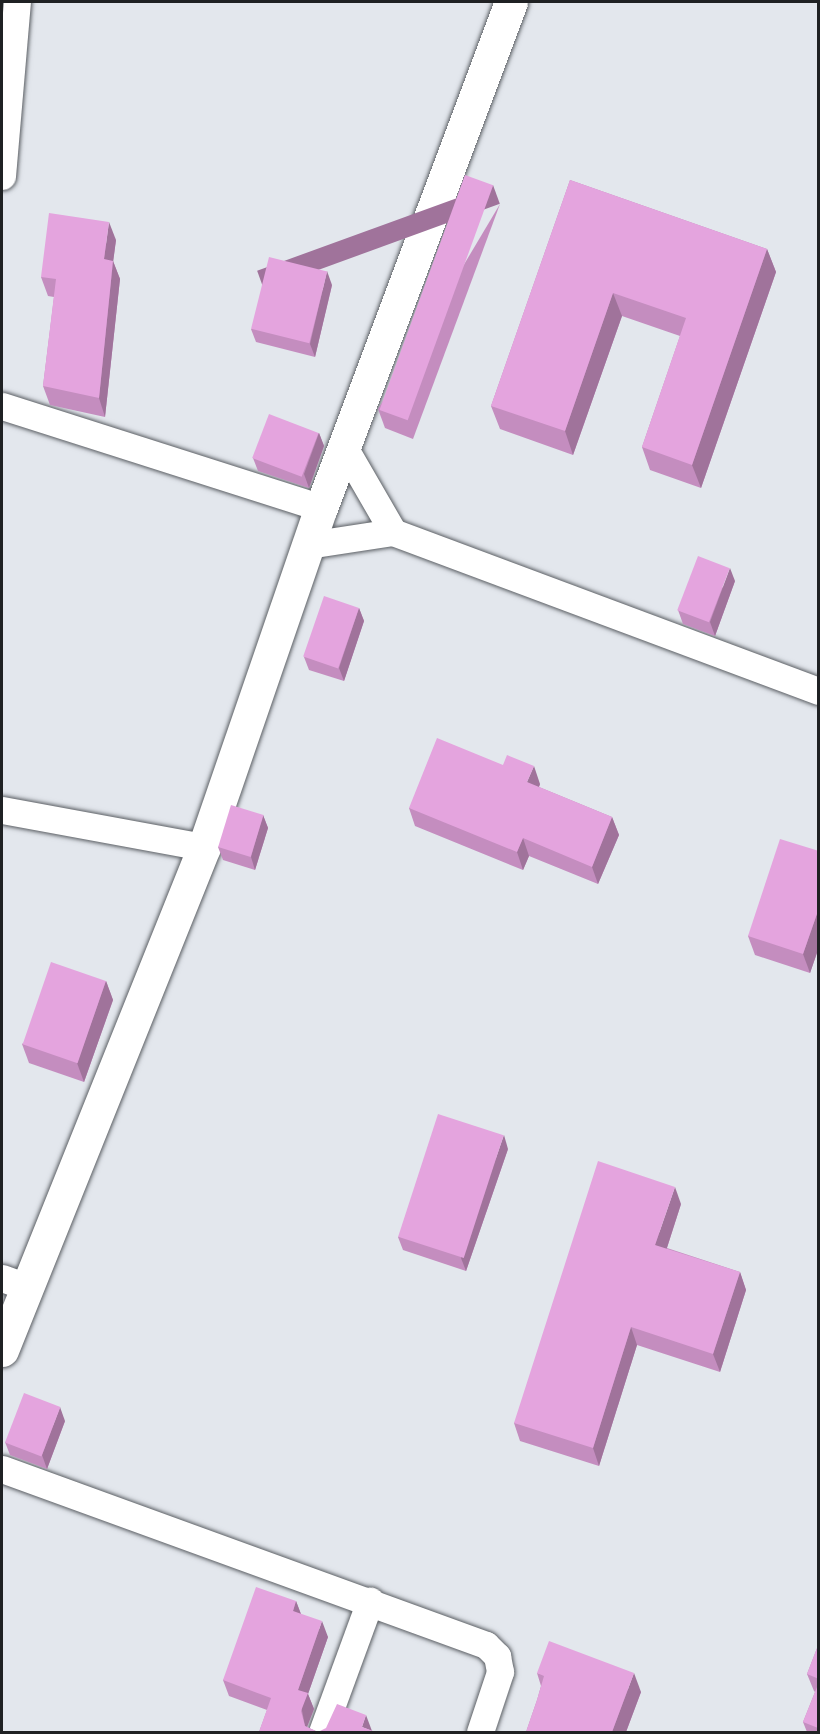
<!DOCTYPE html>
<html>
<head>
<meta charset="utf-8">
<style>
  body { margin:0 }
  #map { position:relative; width:820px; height:1734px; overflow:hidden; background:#e3e7ed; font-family:"Sofia Sans Condensed",sans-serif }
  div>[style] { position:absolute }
  .roads { filter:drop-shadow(0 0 2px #5b5f64) drop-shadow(0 0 2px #5b5f64) }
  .street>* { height:27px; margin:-13.5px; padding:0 13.5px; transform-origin:13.5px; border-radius:13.5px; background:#fff }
  .secondary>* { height:33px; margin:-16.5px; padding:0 16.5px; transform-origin:16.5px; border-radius:16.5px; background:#fff }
  .wall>* { inset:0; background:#c48dbf }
  .shaded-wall>* { inset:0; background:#a0739b; transform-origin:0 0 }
  .building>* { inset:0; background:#e4a4de; transform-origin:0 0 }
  span { translate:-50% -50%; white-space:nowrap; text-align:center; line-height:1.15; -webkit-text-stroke:4.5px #fff; paint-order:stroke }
  .frame { position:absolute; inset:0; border:3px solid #1f2123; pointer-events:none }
</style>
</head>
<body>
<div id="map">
  <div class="roads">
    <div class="street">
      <div style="left:2px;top:176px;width:175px;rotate:-85.1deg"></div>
      <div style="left:2px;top:406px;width:335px;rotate:17.7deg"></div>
      <div style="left:344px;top:447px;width:98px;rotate:60deg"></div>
      <div style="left:308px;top:545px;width:86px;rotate:-8.7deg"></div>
      <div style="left:393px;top:532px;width:454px;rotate:20.5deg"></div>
      <div style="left:2px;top:810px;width:205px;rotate:10.4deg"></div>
      <div style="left:2px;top:1278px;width:27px;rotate:20deg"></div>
      <div style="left:2px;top:1469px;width:515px;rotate:19.98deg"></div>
      <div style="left:486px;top:1645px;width:16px;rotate:45deg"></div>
      <div style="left:497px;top:1656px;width:16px;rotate:79deg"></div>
      <div style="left:500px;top:1672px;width:63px;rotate:108.4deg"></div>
      <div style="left:322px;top:1732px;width:140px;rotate:-69.9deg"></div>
    </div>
    <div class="secondary">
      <div style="left:2px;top:1350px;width:542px;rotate:-68.12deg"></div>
      <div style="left:204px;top:847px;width:359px;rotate:-71deg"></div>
      <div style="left:321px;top:508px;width:540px;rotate:-69.42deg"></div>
    </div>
  </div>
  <div class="wall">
    <div style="clip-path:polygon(570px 180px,767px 249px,776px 272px,701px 488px,650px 470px,642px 447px,680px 336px,622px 316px,573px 455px,500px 429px,491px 406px)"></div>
    <div style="clip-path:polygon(500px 204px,413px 439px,385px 428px,378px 409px)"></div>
    <div style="clip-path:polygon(116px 240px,113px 261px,120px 279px,105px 417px,50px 405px,43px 386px,54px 297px,48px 296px,41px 277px)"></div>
    <div style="clip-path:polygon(332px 285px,315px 357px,256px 342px,251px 329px)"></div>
    <div style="clip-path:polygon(319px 433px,324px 446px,309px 488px,258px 471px,253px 458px)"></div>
    <div style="clip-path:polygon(735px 581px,715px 636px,683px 624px,678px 610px)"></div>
    <div style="clip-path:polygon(359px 608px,364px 621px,344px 681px,309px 670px,304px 657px)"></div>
    <div style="clip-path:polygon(540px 784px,539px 787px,612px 817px,619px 835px,598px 884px,529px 856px,523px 870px,415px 826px,409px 808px)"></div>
    <div style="clip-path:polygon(263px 815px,268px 828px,255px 870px,223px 860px,218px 847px)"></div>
    <div style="clip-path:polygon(819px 851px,819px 947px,810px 973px,755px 955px,748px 936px)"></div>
    <div style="clip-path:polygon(106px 981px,113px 1000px,84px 1082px,29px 1063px,22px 1044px)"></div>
    <div style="clip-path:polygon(508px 1149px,466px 1271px,403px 1250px,398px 1237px)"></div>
    <div style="clip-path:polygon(681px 1204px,667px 1248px,740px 1272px,746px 1290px,720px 1372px,637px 1345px,599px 1466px,520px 1441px,514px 1423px)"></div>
    <div style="clip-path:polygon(65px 1421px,47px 1469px,10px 1455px,5px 1442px)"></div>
    <div style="clip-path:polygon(296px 1601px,301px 1614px,328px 1637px,308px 1694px,314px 1709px,307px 1727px,318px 1732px,372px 1731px,259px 1732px,267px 1710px,229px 1696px,223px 1680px)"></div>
    <div style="clip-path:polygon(819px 1643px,819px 1732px,807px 1732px,803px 1722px,815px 1692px,814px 1691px,807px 1674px)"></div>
    <div style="clip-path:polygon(537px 1673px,641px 1692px,626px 1732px,526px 1732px,537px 1700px,541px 1686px)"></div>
  </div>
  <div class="shaded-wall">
    <div style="left:493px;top:185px;width:20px;height:251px;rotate:70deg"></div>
    <div style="clip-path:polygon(109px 222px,116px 240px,111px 278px,104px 259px)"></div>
    <div style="clip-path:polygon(767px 249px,776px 272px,701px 488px,692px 465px)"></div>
    <div style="clip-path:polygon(113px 261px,120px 279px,105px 417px,99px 398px)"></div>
    <div style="clip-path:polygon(327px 271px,332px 285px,315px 357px,310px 344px)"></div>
    <div style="clip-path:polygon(613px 293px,622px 316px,573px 455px,565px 431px)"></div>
    <div style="clip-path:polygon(319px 433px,324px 446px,309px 488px,304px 474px)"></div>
    <div style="clip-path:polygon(730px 568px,735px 581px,715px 636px,710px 622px)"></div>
    <div style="clip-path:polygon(359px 608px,364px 621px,344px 681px,339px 668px)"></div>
    <div style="clip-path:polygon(534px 766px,540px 784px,534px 800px,527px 782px)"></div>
    <div style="clip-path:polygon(263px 815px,268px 828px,255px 870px,251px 857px)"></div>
    <div style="clip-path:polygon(612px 817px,619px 835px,598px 884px,592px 867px)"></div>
    <div style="clip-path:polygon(523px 838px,529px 856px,523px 870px,517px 852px)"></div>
    <div style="clip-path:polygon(819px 908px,819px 947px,810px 973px,803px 954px)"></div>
    <div style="clip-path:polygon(106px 981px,113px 1000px,84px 1082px,77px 1063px)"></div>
    <div style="clip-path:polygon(504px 1135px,508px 1149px,466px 1271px,461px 1258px)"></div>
    <div style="clip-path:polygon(675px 1187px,681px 1204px,662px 1263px,655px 1245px)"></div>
    <div style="clip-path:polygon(740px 1272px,746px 1290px,720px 1372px,713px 1354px)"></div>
    <div style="clip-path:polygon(631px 1327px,637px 1345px,599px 1466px,593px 1448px)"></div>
    <div style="clip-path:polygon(60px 1407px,65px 1421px,47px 1469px,42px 1455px)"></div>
    <div style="clip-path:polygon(296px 1601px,302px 1617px,293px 1611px)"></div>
    <div style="clip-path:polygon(322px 1621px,328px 1637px,308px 1694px,314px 1709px,307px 1727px,305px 1726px,298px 1690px)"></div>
    <div style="clip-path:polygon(634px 1673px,641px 1692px,626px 1732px,612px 1732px)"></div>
    <div style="clip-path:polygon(366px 1715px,372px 1731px,362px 1727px)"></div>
  </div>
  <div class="building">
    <div style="left:465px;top:175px;width:30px;height:250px;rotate:20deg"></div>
    <div style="clip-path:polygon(570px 180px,767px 249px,692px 465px,642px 447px,686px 318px,613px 293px,565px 431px,491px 406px)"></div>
    <div style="clip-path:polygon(49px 213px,109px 222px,104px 259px,113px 261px,99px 398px,43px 386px,56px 279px,41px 277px)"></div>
    <div style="left:269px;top:257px;width:60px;height:74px;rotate:14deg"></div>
    <div style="left:269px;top:414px;width:53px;height:47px;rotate:21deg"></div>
    <div style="left:698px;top:556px;width:34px;height:58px;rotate:21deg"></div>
    <div style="left:324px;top:596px;width:37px;height:64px;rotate:19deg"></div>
    <div style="clip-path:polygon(437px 738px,503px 765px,507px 755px,534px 766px,527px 782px,612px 817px,592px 867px,523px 838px,517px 852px,409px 808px)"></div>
    <div style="left:231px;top:805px;width:34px;height:44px;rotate:17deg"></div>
    <div style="clip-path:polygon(780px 839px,819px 851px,819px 908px,803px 954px,748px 936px)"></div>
    <div style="left:51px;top:962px;width:58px;height:87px;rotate:19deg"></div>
    <div style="left:438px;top:1114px;width:69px;height:129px;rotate:18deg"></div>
    <div style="clip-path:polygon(598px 1161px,675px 1187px,655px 1245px,740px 1272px,713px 1354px,631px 1327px,593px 1448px,514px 1423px)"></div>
    <div style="left:24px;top:1393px;width:39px;height:53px;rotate:21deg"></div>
    <div style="clip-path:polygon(256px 1587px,296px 1601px,293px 1611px,322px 1621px,298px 1690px,308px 1693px,301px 1711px,305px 1726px,318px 1732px,326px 1728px,337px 1704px,366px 1715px,362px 1727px,376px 1732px,259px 1732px,271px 1698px,223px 1680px)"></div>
    <div style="clip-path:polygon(549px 1641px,634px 1673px,612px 1732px,526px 1732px,537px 1700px,544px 1676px,537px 1673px)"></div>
    <div style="clip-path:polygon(819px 1643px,819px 1679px,807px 1674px)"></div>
    <div style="clip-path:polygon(819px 1682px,819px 1732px,816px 1732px,818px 1728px,803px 1722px)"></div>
  </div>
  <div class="frame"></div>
</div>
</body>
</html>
